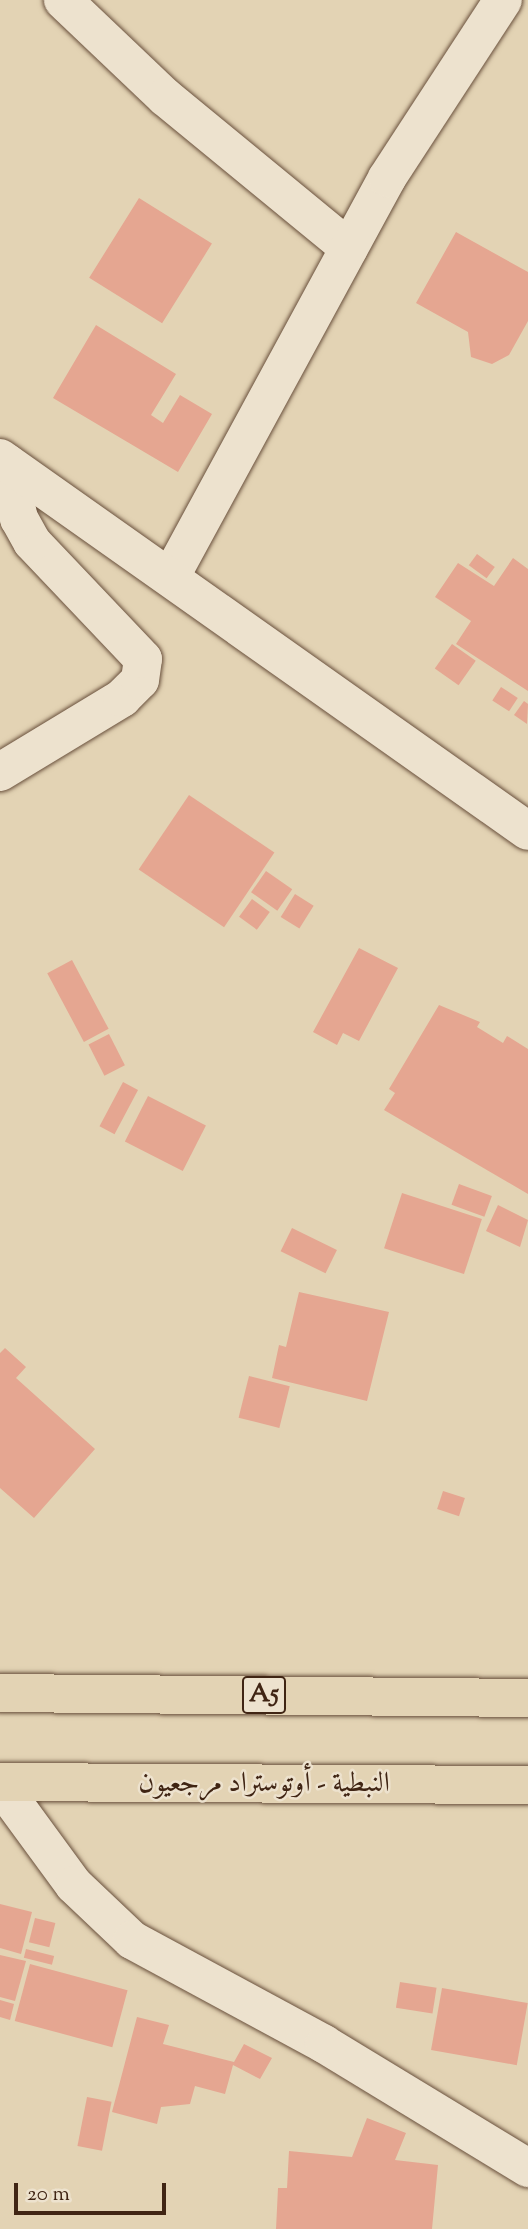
<!DOCTYPE html>
<html>
<head>
<meta charset="utf-8">
<style>
  body { margin:0 }
  #map { position:relative; width:528px; height:2229px; overflow:hidden; background:#e3d3b4; font-family:"Sorts Mill Goudy",Amiri,serif }
  div>[style] { position:absolute }
  .building>* { inset:0; background:#e5a691; transform-origin:0 0 }
  .roads { filter:drop-shadow(0 0 2px #69503c) drop-shadow(0 0 2px #69503c) }
  .minor>* { height:38px; margin:-19px; padding:0 19px; transform-origin:19px; border-radius:19px; background:#ede2ce }
  .tertiary>* { height:38px; margin:-19px; padding:0 19px; transform-origin:19px; border-radius:19px; background:#ede2ce }
  .trunk>* { height:38px; margin:-19px; padding:0 19px; transform-origin:19px; border-radius:19px; background:#e3d3b4 }
  span { translate:-50% -50%; white-space:nowrap; text-align:center; line-height:1.15; -webkit-text-stroke:5px #ede2ce; paint-order:stroke }
  .shield-label span { padding:2px 5px; background:#ede2ce; border:2px solid; border-radius:5px; -webkit-text-stroke-width:0 }
  .shield-label { font-size:26px; color:#402514; font-weight:700 }
  .street-label { font-size:28px; color:#402514 }
  .scale { position:absolute; left:14px; top:2183px; width:152px; height:32px; box-sizing:border-box; border:4px solid #402514; border-top:0; padding-left:9px; font-size:21px; line-height:24px; white-space:nowrap; color:#402514; -webkit-text-stroke:5px #ede2ce; paint-order:stroke }
</style>
</head>
<body>
<div id="map">
  <div class="building">
    <div style="left:139px;top:198px;width:86px;height:94px;rotate:32deg"></div>
    <div style="clip-path:polygon(456px 232px,528px 272px,528px 321px,509px 355px,492px 364px,471px 357px,468px 332px,416px 303px)"></div>
    <div style="clip-path:polygon(96px 325px,176px 374px,151px 415px,163px 423px,180px 395px,212px 414px,178px 472px,53px 398px)"></div>
    <div style="left:477px;top:554px;width:22px;height:14px;rotate:36deg"></div>
    <div style="clip-path:polygon(513px 558px,528px 569px,528px 691px,456px 644px,471px 621px,435px 597px,458px 563px,494px 586px)"></div>
    <div style="left:452px;top:644px;width:29px;height:30px;rotate:35deg"></div>
    <div style="left:501px;top:687px;width:20px;height:16px;rotate:33deg"></div>
    <div style="clip-path:polygon(524px 701px,528px 704px,527px 724px,514px 715px)"></div>
    <div style="left:189px;top:795px;width:103px;height:90px;rotate:34deg"></div>
    <div style="left:266px;top:871px;width:32px;height:26px;rotate:35deg"></div>
    <div style="left:295px;top:894px;width:22px;height:27px;rotate:32deg"></div>
    <div style="left:252px;top:899px;width:22px;height:22px;rotate:36deg"></div>
    <div style="clip-path:polygon(359px 948px,398px 968px,359px 1041px,343px 1033px,337px 1045px,313px 1032px)"></div>
    <div style="left:72px;top:960px;width:78px;height:28px;rotate:62deg"></div>
    <div style="clip-path:polygon(439px 1005px,480px 1022px,477px 1027px,503px 1043px,507px 1036px,528px 1049px,528px 1194px,384px 1110px,395px 1093px,389px 1089px)"></div>
    <div style="left:109px;top:1034px;width:35px;height:23px;rotate:63deg"></div>
    <div style="left:123px;top:1082px;width:17px;height:50px;rotate:28deg"></div>
    <div style="left:148px;top:1096px;width:65px;height:51px;rotate:27deg"></div>
    <div style="left:459px;top:1184px;width:35px;height:22px;rotate:20deg"></div>
    <div style="left:402px;top:1193px;width:84px;height:58px;rotate:18deg"></div>
    <div style="clip-path:polygon(498px 1205px,528px 1220px,520px 1247px,486px 1231px)"></div>
    <div style="left:292px;top:1228px;width:50px;height:26px;rotate:26deg"></div>
    <div style="clip-path:polygon(299px 1292px,389px 1312px,367px 1401px,272px 1378px,279px 1345px,286px 1347px)"></div>
    <div style="clip-path:polygon(5px 1348px,26px 1367px,16px 1378px,95px 1449px,34px 1518px,0 1488px,0 1353px)"></div>
    <div style="left:249px;top:1376px;width:42px;height:43px;rotate:14deg"></div>
    <div style="left:443px;top:1491px;width:23px;height:19px;rotate:18deg"></div>
    <div style="clip-path:polygon(0 1904px,32px 1912px,21px 1954px,0 1948px)"></div>
    <div style="left:35px;top:1918px;width:21px;height:25px;rotate:14deg"></div>
    <div style="left:26px;top:1949px;width:29px;height:9px;rotate:14deg"></div>
    <div style="clip-path:polygon(0 1955px,26px 1961px,15px 2001px,0 1997px)"></div>
    <div style="left:30px;top:1964px;width:101px;height:59px;rotate:15deg"></div>
    <div style="left:400px;top:1982px;width:37px;height:26px;rotate:9deg"></div>
    <div style="left:442px;top:1988px;width:87px;height:63px;rotate:10deg"></div>
    <div style="clip-path:polygon(0 2000px,14px 2004px,10px 2020px,0 2017px)"></div>
    <div style="clip-path:polygon(137px 2017px,169px 2025px,163px 2044px,234px 2062px,244px 2044px,272px 2058px,260px 2079px,233px 2065px,225px 2094px,195px 2086px,190px 2104px,161px 2107px,157px 2124px,112px 2112px)"></div>
    <div style="left:87px;top:2097px;width:25px;height:50px;rotate:11deg"></div>
    <div style="clip-path:polygon(367px 2118px,406px 2133px,395px 2160px,438px 2165px,432px 2229px,276px 2229px,278px 2188px,287px 2188px,289px 2151px,352px 2157px)"></div>
  </div>
  <div class="roads">
    <div class="minor">
      <div style="left:63px;top:0;width:141px;rotate:43.6deg"></div>
      <div style="left:165px;top:97px;width:238px;rotate:39.4deg"></div>
      <div style="left:171px;top:576px;width:453px;rotate:-61.5deg"></div>
      <div style="left:387px;top:178px;width:212px;rotate:-56.9deg"></div>
      <div style="left:0;top:772px;width:143px;rotate:-31.2deg"></div>
      <div style="left:122px;top:698px;width:25px;rotate:-45deg"></div>
      <div style="left:140px;top:680px;width:21px;rotate:-82deg"></div>
      <div style="left:143px;top:659px;width:161px;rotate:-133.5deg"></div>
      <div style="left:32px;top:542px;width:26px;rotate:-119deg"></div>
      <div style="left:19px;top:519px;width:57px;rotate:-102.1deg"></div>
      <div style="left:0;top:1784px;width:125px;rotate:53.8deg"></div>
      <div style="left:74px;top:1885px;width:80px;rotate:43.5deg"></div>
      <div style="left:132px;top:1940px;width:218px;rotate:28.4deg"></div>
      <div style="left:324px;top:2044px;width:239px;rotate:31.3deg"></div>
    </div>
    <div class="tertiary">
      <div style="left:0;top:458px;width:646px;rotate:35.24deg"></div>
    </div>
    <div class="trunk">
      <div style="left:0;top:1693px;width:528px;rotate:0.54deg"></div>
      <div style="left:0;top:1782px;width:528px;rotate:0.33deg"></div>
    </div>
  </div>
  <div class="shield-label">
    <span style="left:264px;top:1695px">A5</span>
  </div>
  <div class="street-label">
    <span style="left:264px;top:1784px">النبطية - أوتوستراد مرجعيون</span>
  </div>
  <div class="scale">20 m</div>
</div>
</body>
</html>
